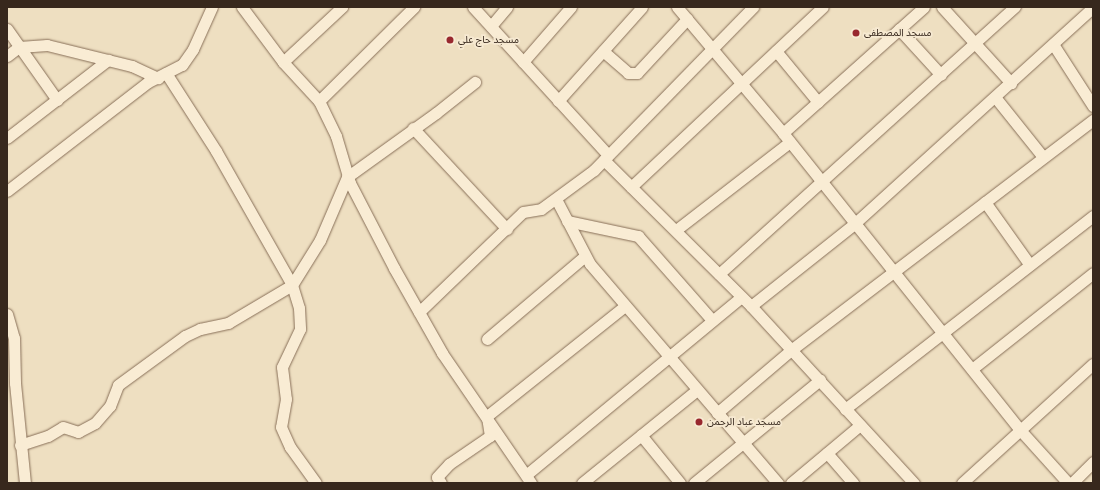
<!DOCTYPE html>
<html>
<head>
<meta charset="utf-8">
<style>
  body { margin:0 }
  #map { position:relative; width:1100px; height:490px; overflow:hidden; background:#eedfc1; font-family:"PT Serif","Noto Sans Arabic",serif }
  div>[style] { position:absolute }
  .roads { filter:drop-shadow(0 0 1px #886f58) drop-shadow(0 0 1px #886f58) }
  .minor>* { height:11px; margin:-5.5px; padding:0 5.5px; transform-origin:5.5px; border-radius:5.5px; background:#f9ecd4 }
  .dots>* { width:11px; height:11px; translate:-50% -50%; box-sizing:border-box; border:2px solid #f6e9d1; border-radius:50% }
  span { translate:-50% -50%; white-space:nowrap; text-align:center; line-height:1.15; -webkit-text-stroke:3.5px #f6e9d1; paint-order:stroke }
  .poi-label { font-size:10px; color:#37281d }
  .left { translate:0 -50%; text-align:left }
  .frame { position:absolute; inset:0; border:8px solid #37281d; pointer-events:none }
</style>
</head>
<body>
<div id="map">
  <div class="roads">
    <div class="minor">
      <div style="left:242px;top:7px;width:69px;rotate:53.3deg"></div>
      <div style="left:283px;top:62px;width:53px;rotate:47.3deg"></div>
      <div style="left:319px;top:101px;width:39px;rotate:64deg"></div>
      <div style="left:336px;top:136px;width:49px;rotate:73.4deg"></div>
      <div style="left:350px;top:183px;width:96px;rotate:62.6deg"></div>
      <div style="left:394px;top:268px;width:98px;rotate:60.5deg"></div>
      <div style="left:442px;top:353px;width:158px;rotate:55.6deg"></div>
      <div style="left:473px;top:7px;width:199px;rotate:47.6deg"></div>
      <div style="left:677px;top:7px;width:165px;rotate:49.9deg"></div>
      <div style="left:783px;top:133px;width:381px;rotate:51.4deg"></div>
      <div style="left:1021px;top:431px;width:70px;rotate:47.9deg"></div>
      <div style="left:942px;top:7px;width:103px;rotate:47.8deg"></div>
      <div style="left:491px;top:26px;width:25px;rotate:-50deg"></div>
      <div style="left:7px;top:29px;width:87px;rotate:54.8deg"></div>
      <div style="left:899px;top:29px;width:62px;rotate:47.6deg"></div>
      <div style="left:1053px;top:44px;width:74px;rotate:57.2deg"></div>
      <div style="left:603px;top:51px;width:33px;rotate:41deg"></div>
      <div style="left:628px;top:73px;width:9px"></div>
      <div style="left:637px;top:73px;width:74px;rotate:-47.2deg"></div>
      <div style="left:776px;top:51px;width:66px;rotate:50.5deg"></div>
      <div style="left:7px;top:56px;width:15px;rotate:-37deg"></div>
      <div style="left:19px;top:47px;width:28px;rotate:-4deg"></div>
      <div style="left:47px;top:45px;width:88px;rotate:13.9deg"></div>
      <div style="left:132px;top:66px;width:29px;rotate:25deg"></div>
      <div style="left:283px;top:62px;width:81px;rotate:-43deg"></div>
      <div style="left:523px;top:62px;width:73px;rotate:-48.9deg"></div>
      <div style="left:166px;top:73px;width:93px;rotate:57.3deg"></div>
      <div style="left:216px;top:151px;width:154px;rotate:60.4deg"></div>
      <div style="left:292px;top:285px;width:24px;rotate:73deg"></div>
      <div style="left:299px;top:308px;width:21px;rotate:87deg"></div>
      <div style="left:300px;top:329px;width:42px;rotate:115.3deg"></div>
      <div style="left:282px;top:367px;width:32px;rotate:83deg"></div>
      <div style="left:286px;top:399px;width:28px;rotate:100deg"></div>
      <div style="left:281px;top:427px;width:22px;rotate:66deg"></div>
      <div style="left:290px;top:447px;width:44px;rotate:54.2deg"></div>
      <div style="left:995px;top:97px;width:77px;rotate:51.3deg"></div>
      <div style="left:319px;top:101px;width:134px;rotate:-44.7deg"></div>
      <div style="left:558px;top:101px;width:126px;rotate:-48.2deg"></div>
      <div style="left:413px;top:128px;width:138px;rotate:47.1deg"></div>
      <div style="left:783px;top:133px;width:189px;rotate:-41.8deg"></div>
      <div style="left:7px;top:138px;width:128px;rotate:-37.7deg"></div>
      <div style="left:604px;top:160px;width:207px;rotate:44.8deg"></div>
      <div style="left:751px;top:306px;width:241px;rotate:47.4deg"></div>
      <div style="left:631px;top:187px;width:263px;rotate:-43.2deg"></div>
      <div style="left:7px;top:191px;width:178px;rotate:-37.7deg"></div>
      <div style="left:148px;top:82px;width:38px;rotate:-27deg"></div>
      <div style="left:182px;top:65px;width:19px;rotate:-55deg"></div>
      <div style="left:193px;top:49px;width:46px;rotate:-65.7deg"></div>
      <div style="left:556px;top:199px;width:73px;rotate:62.4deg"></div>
      <div style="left:590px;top:264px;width:289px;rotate:49.4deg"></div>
      <div style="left:985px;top:202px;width:77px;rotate:54.5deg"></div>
      <div style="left:567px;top:221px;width:73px;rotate:11.9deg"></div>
      <div style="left:638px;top:236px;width:112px;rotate:48.6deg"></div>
      <div style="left:676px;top:230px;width:144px;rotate:-37.7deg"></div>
      <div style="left:719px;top:274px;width:399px;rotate:-42.1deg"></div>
      <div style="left:751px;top:306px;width:132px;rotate:-38.5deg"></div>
      <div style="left:854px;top:224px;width:323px;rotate:-42.2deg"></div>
      <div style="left:419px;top:312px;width:144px;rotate:-43.9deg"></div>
      <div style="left:523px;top:212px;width:18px;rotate:-9deg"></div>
      <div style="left:541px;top:209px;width:66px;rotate:-36.3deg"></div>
      <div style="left:594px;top:170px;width:228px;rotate:-45.7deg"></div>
      <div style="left:7px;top:314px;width:25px;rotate:74deg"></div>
      <div style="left:14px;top:338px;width:45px;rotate:88.7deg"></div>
      <div style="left:15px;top:383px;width:100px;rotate:84.3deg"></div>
      <div style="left:487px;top:339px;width:128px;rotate:-40.3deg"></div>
      <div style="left:972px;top:369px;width:154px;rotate:-38.4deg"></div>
      <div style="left:845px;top:409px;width:314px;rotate:-37.9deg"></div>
      <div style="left:717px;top:413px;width:97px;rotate:-40.4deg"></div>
      <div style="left:791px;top:350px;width:380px;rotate:-37.3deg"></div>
      <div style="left:641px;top:435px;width:62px;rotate:50.9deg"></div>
      <div style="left:20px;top:445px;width:29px;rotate:-18deg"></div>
      <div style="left:48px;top:436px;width:17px;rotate:-31deg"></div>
      <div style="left:63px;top:427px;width:16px;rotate:18deg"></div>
      <div style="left:78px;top:432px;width:19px;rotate:-28deg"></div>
      <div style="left:95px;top:423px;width:23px;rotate:-49deg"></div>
      <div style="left:110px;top:406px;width:22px;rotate:-69deg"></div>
      <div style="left:118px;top:385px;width:83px;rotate:-36.2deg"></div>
      <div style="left:185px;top:336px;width:17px;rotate:-25deg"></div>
      <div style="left:200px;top:329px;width:29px;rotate:-12deg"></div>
      <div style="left:228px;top:323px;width:74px;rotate:-30.7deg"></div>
      <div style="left:292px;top:285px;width:53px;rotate:-58.1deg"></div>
      <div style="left:320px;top:240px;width:69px;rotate:-66.8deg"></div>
      <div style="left:347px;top:177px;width:110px;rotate:-35.7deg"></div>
      <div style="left:436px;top:113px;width:50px;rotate:-38.5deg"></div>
      <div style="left:827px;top:453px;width:40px;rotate:49deg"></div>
      <div style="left:526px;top:475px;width:279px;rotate:-39.6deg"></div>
      <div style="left:441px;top:483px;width:7px;rotate:-124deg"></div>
      <div style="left:437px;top:477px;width:18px;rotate:-47deg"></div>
      <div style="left:449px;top:464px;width:50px;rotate:-34.3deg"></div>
      <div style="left:490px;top:436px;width:20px;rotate:-99deg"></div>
      <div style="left:487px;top:416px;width:176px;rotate:-38.6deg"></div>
      <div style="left:582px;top:483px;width:148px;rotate:-39deg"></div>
      <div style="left:694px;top:483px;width:163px;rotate:-39.3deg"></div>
      <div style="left:791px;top:483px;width:90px;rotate:-40deg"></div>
      <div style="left:962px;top:483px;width:177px;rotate:-42.3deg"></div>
      <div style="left:1072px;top:483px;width:30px;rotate:-45deg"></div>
    </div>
  </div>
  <div class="dots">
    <div style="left:856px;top:33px;background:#98282e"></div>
    <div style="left:450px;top:40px;background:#98282e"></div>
    <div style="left:699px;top:422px;background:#98282e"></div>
  </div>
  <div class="poi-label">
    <span class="left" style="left:864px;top:33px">مسجد المصطفى</span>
    <span class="left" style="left:458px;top:40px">مسجد حاج علي</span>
    <span class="left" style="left:707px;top:422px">مسجد عباد الرحمن</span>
  </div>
  <div class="frame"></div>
</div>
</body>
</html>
